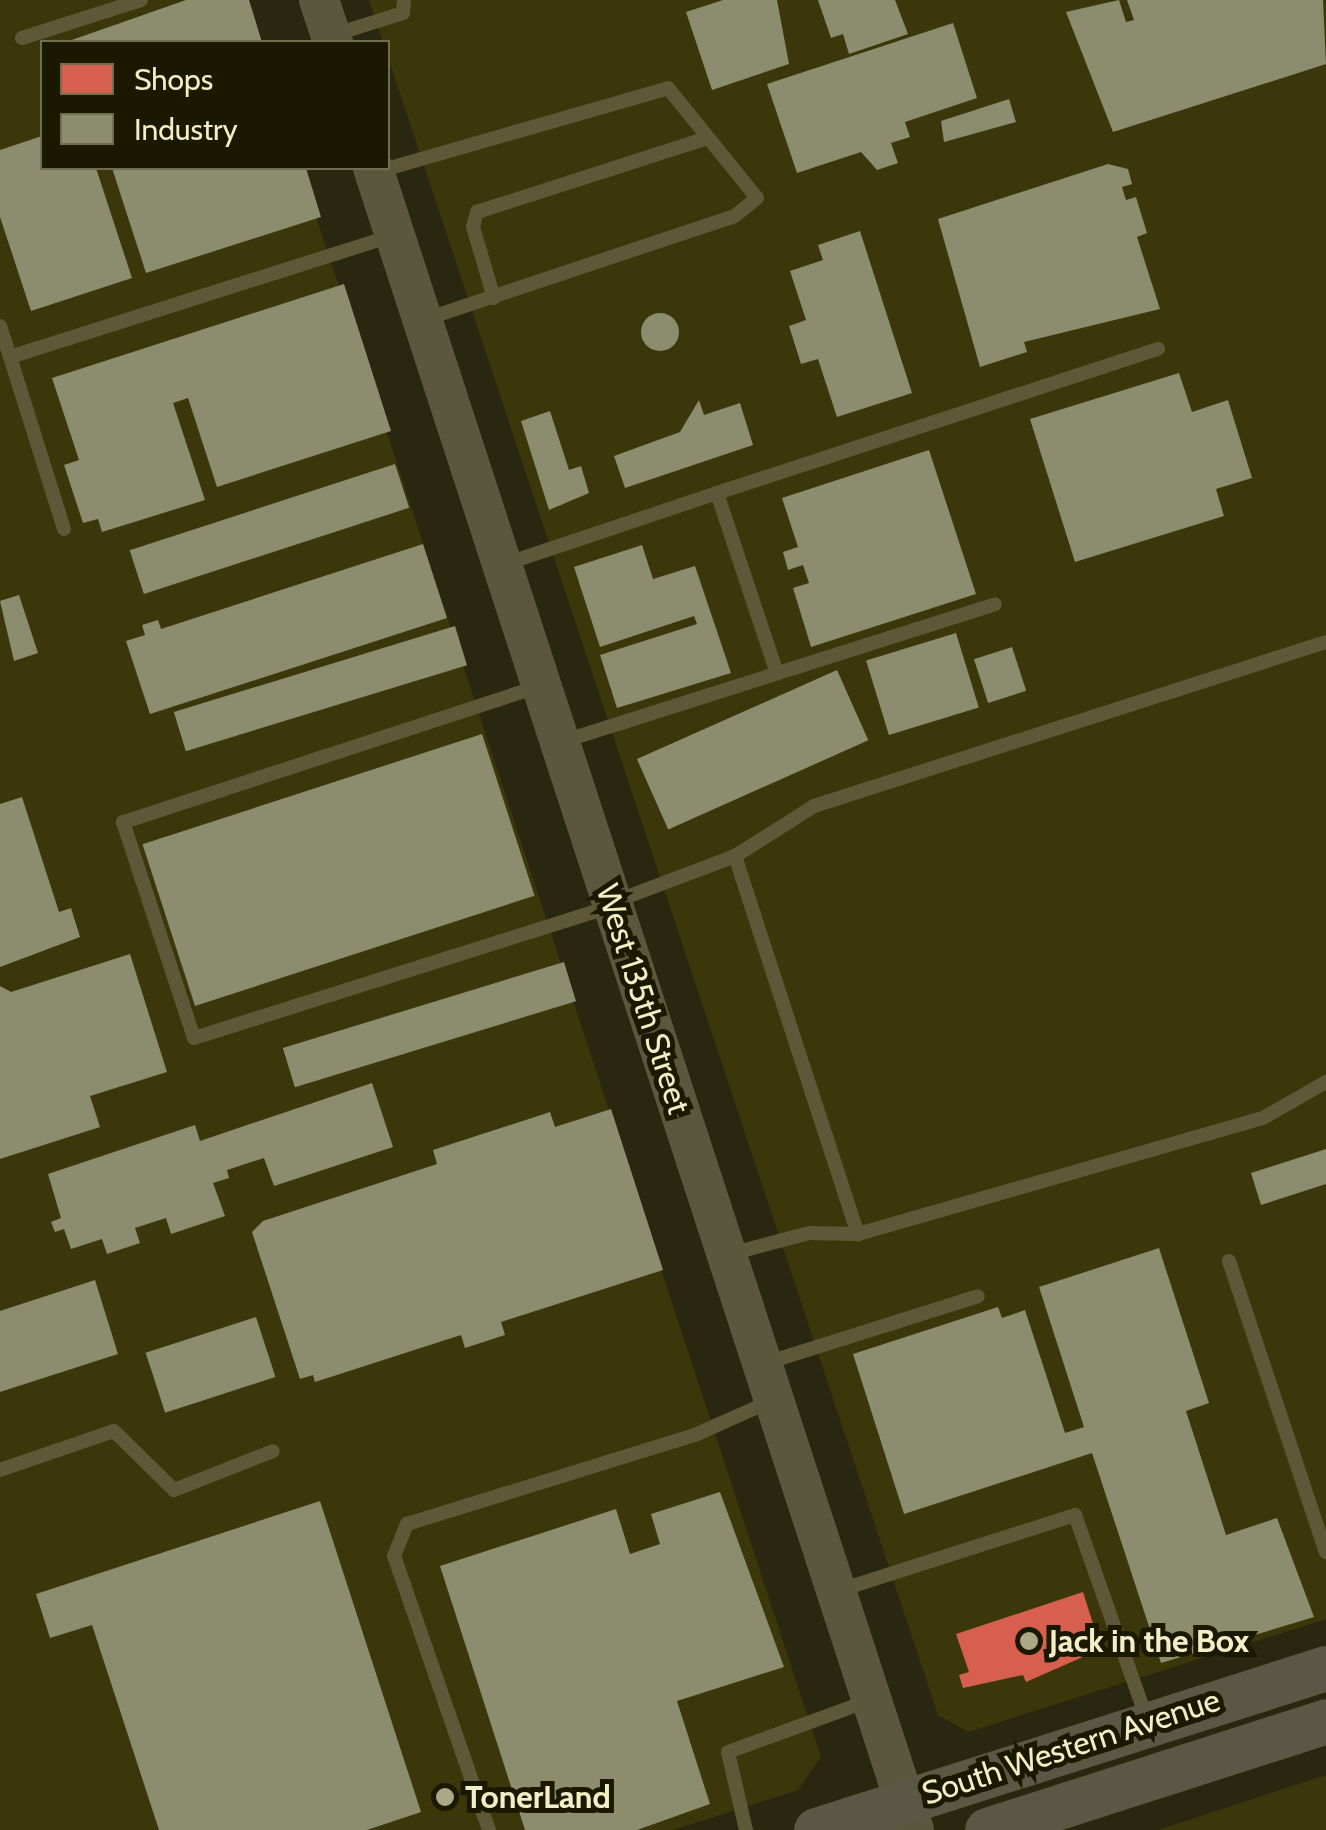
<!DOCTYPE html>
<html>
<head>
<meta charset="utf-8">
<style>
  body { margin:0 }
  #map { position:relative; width:1326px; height:1830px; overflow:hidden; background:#29270f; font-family:Cabin,sans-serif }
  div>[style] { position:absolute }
  .built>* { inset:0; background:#3c370a }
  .shops>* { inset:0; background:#d6604d }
  .industry>* { inset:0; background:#8c8c6e; transform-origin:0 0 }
  .round { border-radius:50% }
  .lane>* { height:14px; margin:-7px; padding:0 7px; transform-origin:7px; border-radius:7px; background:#5c5838 }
  .secondary>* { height:40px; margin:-20px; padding:0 20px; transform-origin:20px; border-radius:20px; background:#5a573d }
  .primary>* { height:45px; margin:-22.5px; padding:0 22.5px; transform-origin:22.5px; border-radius:22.5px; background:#5a5744 }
  .dots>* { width:28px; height:28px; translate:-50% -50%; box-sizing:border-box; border:5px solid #1b1800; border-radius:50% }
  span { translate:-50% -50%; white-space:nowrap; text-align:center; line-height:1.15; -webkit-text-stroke:10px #1b1800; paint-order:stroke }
  .street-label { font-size:32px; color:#f1eec8 }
  .poi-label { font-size:32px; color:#f1eec8; font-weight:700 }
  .left { translate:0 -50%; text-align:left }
  .legend { position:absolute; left:40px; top:40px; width:350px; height:130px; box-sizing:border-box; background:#1b1800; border:2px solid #716e50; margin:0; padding:12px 18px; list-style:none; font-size:30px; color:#f1eec8 }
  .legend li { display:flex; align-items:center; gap:20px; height:50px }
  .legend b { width:50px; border:2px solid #716e50 }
</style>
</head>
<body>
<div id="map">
  <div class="built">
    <div style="clip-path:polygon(0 0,245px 0,259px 42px,42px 42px,42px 168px,300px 168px,821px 1757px,798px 1790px,673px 1830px,0 1830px)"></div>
    <div style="clip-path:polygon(369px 0,1326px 0,1326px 1619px,968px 1732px,938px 1715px)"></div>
    <div style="clip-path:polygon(1326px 1775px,1326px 1830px,1158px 1830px)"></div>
  </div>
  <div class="shops">
    <div style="clip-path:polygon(1083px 1592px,1101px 1649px,1026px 1682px,1023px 1675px,963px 1688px,959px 1675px,969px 1672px,956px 1634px)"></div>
  </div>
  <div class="industry">
    <div style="clip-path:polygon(186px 0,249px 0,262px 42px,66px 42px)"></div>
    <div style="clip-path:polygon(723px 0,777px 0,789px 64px,712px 90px,686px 12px)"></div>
    <div style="clip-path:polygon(818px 0,895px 0,908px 34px,849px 54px,843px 34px,831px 38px)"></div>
    <div style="clip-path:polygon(1119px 0,1126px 22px,1134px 20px,1127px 0,1323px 0,1326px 64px,1113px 132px,1066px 12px)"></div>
    <div style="clip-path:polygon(953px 23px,977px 98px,905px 122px,910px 137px,891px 143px,898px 163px,877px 170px,861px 152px,797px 173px,767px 84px)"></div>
    <div style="clip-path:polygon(1009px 99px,1016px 122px,944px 142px,941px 121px)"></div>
    <div style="clip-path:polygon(42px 136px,42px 168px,96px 168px,132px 278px,31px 311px,0 217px,0 150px)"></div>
    <div style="clip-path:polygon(1108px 164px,1128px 169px,1132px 184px,1122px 187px,1126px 200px,1136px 197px,1147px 233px,1137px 237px,1160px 309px,1024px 342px,1027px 352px,980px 367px,938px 219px)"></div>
    <div style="clip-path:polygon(112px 168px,306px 168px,321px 217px,146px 273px)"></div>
    <div style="clip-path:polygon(860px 231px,912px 393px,837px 417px,818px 359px,801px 364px,789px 326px,806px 320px,790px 271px,823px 260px,818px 245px)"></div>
    <div style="clip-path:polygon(344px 284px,391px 431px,217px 487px,188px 398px,173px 403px,205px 500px,102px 532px,98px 519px,83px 523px,64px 465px,79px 460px,52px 378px)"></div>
    <div class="round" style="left:641px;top:313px;width:38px;height:38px"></div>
    <div style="clip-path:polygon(1179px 373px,1192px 412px,1228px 400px,1252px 478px,1216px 489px,1224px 516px,1075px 562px,1030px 419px)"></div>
    <div style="clip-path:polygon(699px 400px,704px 415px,740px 403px,753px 445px,625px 488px,614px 456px,680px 432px)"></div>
    <div style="clip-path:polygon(550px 411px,569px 470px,581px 466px,589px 493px,549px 510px,521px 421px)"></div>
    <div style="clip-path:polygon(929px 450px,976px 594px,811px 647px,793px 588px,809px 583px,803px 565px,788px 570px,783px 552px,798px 547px,782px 498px)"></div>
    <div style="left:395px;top:464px;width:46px;height:279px;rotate:72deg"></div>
    <div style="clip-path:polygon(423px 544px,447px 618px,150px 714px,126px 641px,145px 635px,142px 625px,158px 620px,161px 629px)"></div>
    <div style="clip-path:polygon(642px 545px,653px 579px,695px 566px,731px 673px,617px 708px,600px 655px,697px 624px,694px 616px,600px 647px,574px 567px)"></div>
    <div style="clip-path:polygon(19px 595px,38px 653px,14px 661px,0 601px)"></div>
    <div style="left:455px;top:626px;width:41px;height:294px;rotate:73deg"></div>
    <div style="left:956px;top:633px;width:78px;height:94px;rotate:73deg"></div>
    <div style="left:1012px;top:647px;width:46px;height:40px;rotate:72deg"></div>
    <div style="left:837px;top:670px;width:77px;height:219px;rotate:66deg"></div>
    <div style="left:482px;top:734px;width:170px;height:357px;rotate:72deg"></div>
    <div style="clip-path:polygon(22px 797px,59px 912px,71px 908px,80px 937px,0 967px,0 804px)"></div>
    <div style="clip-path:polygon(130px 954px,167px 1072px,90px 1096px,100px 1127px,0 1159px,0 986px,11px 992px)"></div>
    <div style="left:564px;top:962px;width:41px;height:294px;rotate:73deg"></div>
    <div style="clip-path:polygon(372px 1083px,393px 1147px,274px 1186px,264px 1158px,227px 1170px,229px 1178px,213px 1183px,225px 1216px,171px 1234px,166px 1218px,135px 1228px,140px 1243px,107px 1254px,102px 1239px,71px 1249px,64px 1229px,55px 1232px,51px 1222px,61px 1218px,48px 1174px,195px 1125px,200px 1141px)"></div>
    <div style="clip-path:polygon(611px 1109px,663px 1270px,501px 1322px,505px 1335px,465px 1348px,461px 1335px,315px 1382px,313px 1375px,300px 1379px,252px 1232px,263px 1221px,437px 1164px,433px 1150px,550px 1112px,555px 1127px)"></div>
    <div style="clip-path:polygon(1326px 1149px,1326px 1184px,1261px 1205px,1251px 1173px)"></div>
    <div style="clip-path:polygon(1159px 1248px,1209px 1403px,1186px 1411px,1226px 1535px,1277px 1518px,1314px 1617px,1161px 1663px,1092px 1453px,904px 1514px,853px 1354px,998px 1307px,1002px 1318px,1025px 1310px,1065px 1433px,1084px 1427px,1039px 1287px)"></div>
    <div style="clip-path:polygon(95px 1280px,118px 1354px,0 1392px,0 1311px)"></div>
    <div style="left:256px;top:1317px;width:63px;height:116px;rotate:72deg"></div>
    <div style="clip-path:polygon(720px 1492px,784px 1667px,677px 1701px,710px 1804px,637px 1830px,525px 1830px,440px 1566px,616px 1509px,630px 1554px,660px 1544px,651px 1514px)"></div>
    <div style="clip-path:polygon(320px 1501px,421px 1812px,367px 1830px,159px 1830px,92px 1625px,50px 1638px,36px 1594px)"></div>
  </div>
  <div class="lane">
    <div style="left:336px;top:34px;width:70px;rotate:-17.4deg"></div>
    <div style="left:403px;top:13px;width:13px;rotate:-86deg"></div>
    <div style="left:22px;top:38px;width:125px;rotate:-17.7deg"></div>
    <div style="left:376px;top:172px;width:304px;rotate:-16deg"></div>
    <div style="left:668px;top:88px;width:141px;rotate:51deg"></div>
    <div style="left:757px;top:198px;width:28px;rotate:141deg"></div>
    <div style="left:735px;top:216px;width:324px;rotate:161.6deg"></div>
    <div style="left:494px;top:298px;width:74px;rotate:-106.5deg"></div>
    <div style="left:473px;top:227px;width:16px;rotate:-75deg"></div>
    <div style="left:477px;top:212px;width:242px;rotate:-17.8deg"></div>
    <div style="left:0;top:326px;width:33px;rotate:72deg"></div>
    <div style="left:717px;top:493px;width:464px;rotate:-18.1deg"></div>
    <div style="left:64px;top:529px;width:180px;rotate:-107.4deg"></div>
    <div style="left:10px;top:357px;width:403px;rotate:-17.6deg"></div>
    <div style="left:505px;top:564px;width:224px;rotate:-18.5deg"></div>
    <div style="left:717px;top:493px;width:190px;rotate:71.6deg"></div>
    <div style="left:540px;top:686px;width:439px;rotate:161.9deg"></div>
    <div style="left:123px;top:822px;width:227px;rotate:71.8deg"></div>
    <div style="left:194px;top:1038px;width:438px;rotate:-17.5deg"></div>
    <div style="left:564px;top:741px;width:452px;rotate:-17.6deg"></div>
    <div style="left:735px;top:856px;width:398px;rotate:72deg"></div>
    <div style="left:616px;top:901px;width:127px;rotate:-20.7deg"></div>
    <div style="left:735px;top:856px;width:93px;rotate:-32.3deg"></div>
    <div style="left:814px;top:806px;width:538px;rotate:-17.76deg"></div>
    <div style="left:730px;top:1254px;width:82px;rotate:-14.9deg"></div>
    <div style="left:809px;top:1233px;width:49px;rotate:1.2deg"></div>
    <div style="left:858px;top:1234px;width:421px;rotate:-16deg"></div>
    <div style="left:1263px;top:1118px;width:73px;rotate:-29.7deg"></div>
    <div style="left:1229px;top:1261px;width:307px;rotate:71.6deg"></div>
    <div style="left:766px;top:1363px;width:222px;rotate:-17.5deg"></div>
    <div style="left:0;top:1470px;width:120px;rotate:-18.9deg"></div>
    <div style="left:114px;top:1431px;width:84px;rotate:44.5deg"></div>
    <div style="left:174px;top:1490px;width:106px;rotate:-21.5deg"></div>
    <div style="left:840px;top:1590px;width:247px;rotate:-17.7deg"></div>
    <div style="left:1075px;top:1515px;width:216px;rotate:70.6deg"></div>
    <div style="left:489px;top:1830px;width:290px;rotate:-109.1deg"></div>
    <div style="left:394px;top:1556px;width:35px;rotate:-68deg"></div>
    <div style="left:407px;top:1524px;width:304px;rotate:-17.2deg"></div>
    <div style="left:697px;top:1434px;width:81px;rotate:-24deg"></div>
    <div style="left:746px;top:1830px;width:80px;rotate:-103deg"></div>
    <div style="left:728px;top:1752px;width:149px;rotate:-20deg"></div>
  </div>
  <div class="secondary">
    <div style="left:319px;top:0;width:44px;rotate:71.6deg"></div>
    <div style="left:373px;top:168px;width:1748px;rotate:71.97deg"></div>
  </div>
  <div class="primary">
    <div style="left:816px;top:1830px;width:535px;rotate:-17.62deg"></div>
    <div style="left:987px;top:1830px;width:356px;rotate:-17.8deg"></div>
  </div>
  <div class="dots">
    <div style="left:1029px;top:1641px;background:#aba887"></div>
    <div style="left:445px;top:1797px;background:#aba887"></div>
  </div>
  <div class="street-label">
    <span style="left:643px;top:999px;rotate:72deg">West 135th Street</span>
    <span style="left:1071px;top:1747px;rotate:-18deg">South Western Avenue</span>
  </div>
  <div class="poi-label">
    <span class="left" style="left:1049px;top:1641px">Jack in the Box</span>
    <span class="left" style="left:465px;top:1797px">TonerLand</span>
  </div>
  <ul class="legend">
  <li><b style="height:28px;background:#d6604d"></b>Shops</li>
  <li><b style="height:28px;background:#8c8c6e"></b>Industry</li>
  </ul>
</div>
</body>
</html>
